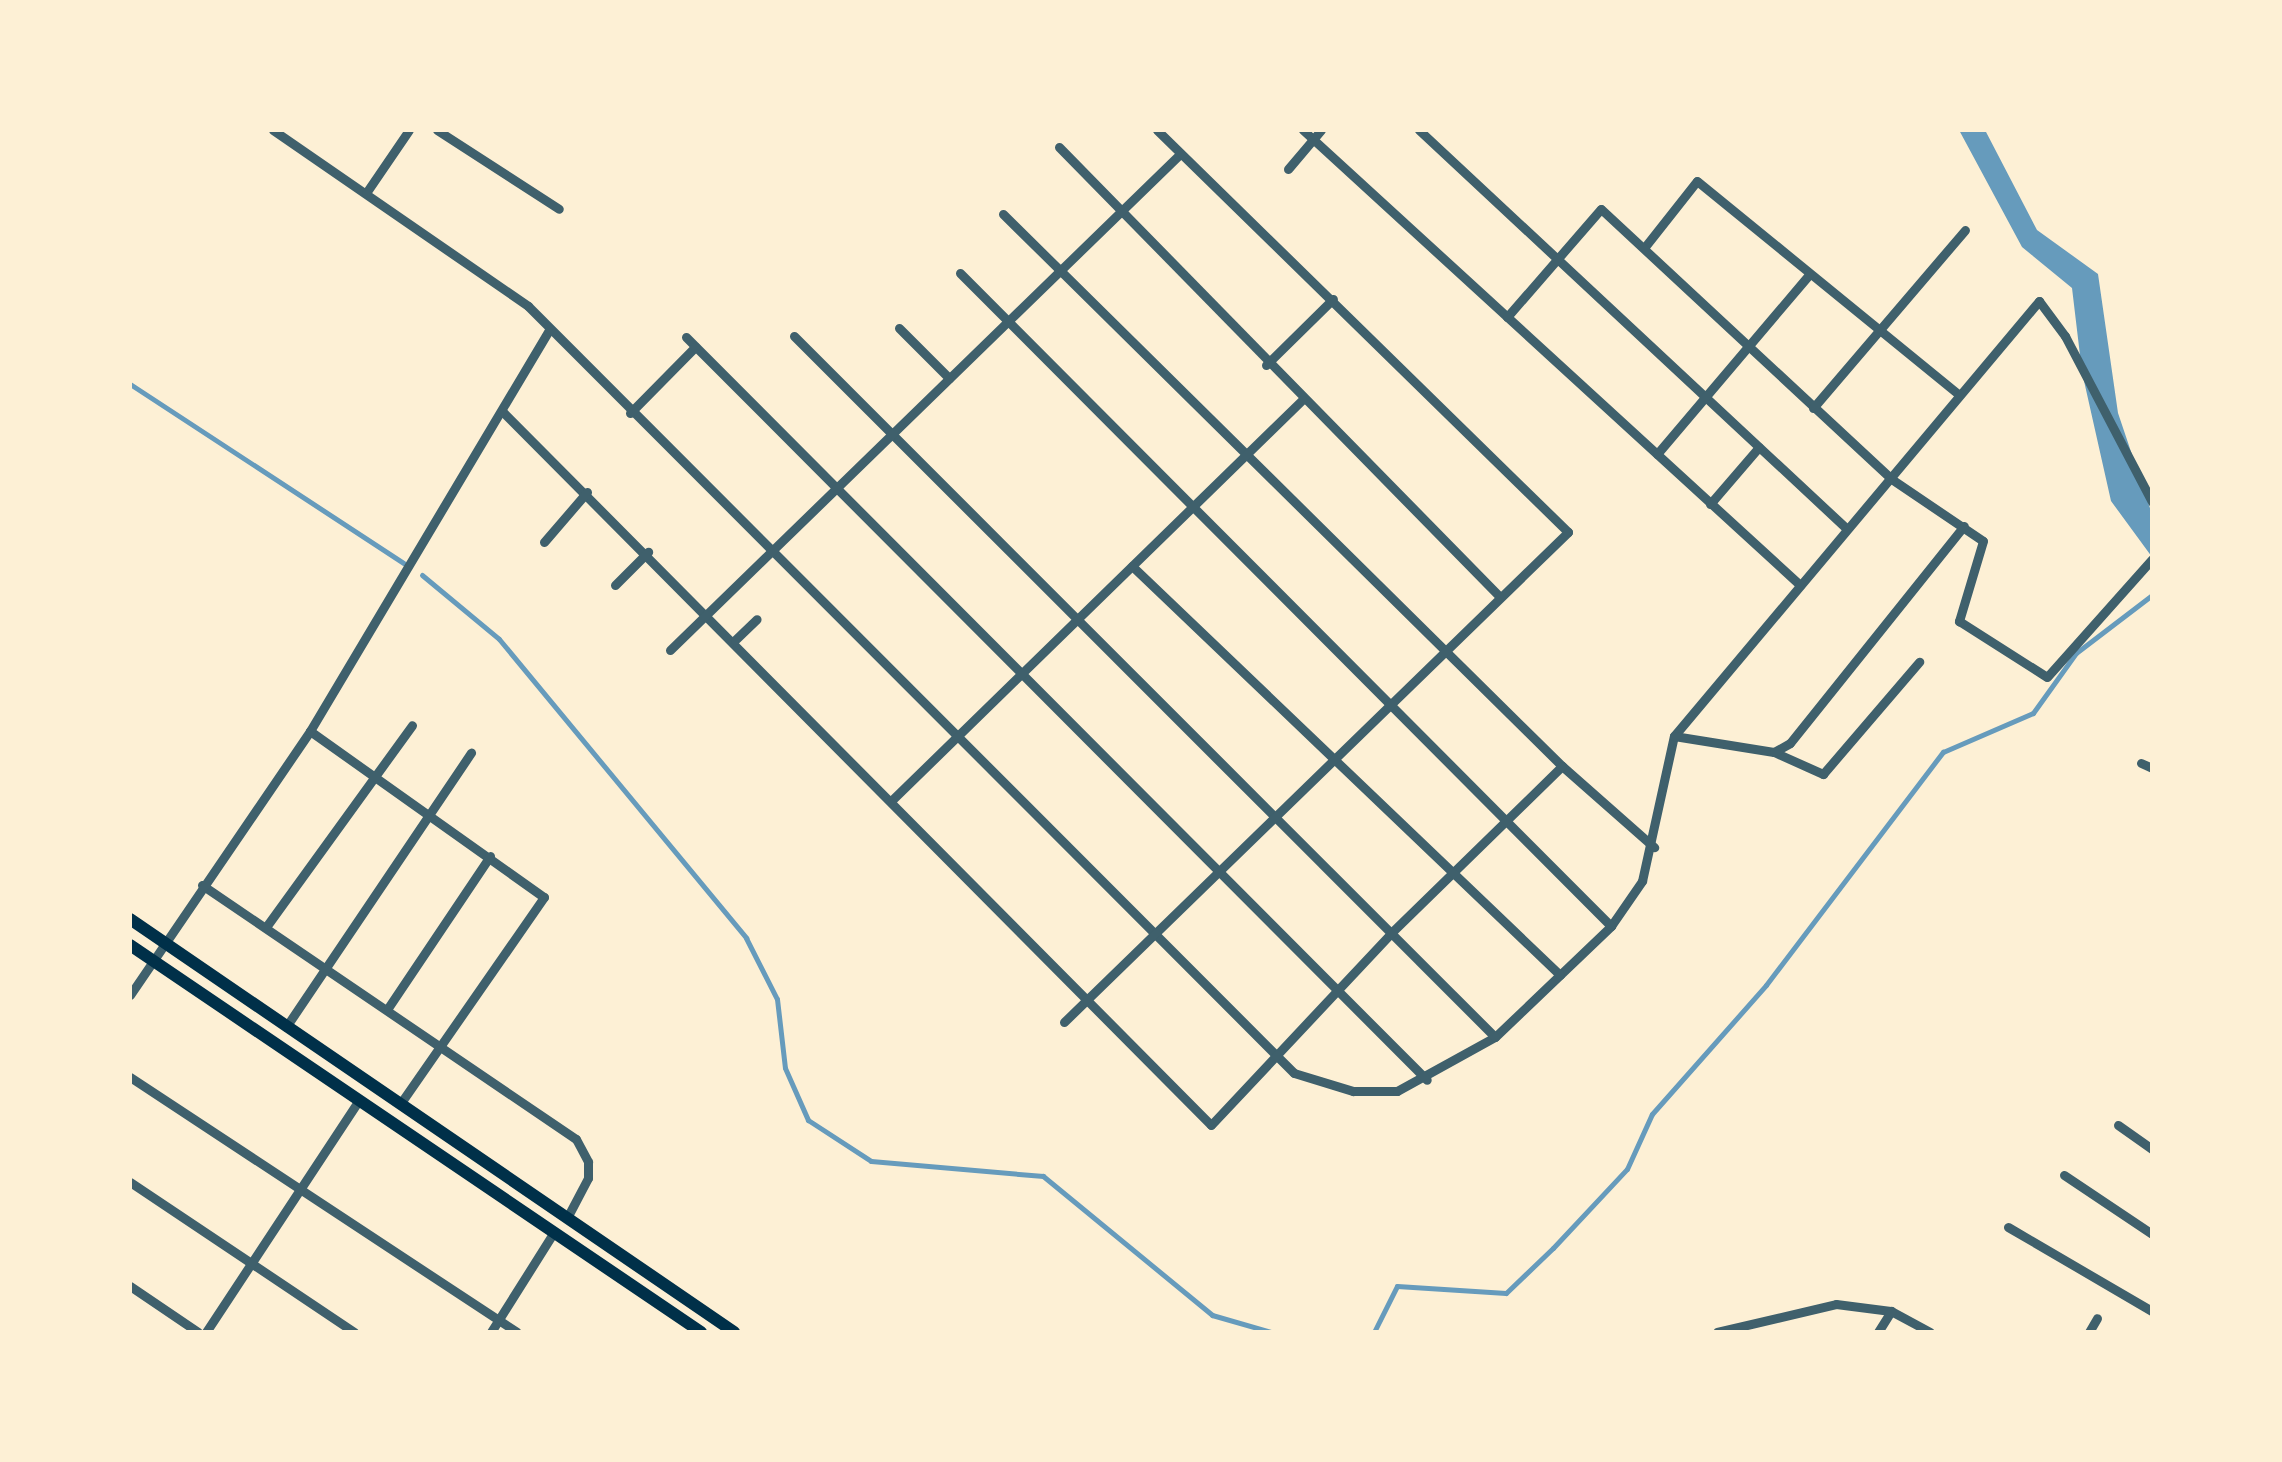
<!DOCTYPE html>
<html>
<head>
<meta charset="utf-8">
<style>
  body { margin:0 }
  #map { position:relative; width:2282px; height:1462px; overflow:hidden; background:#fdf0d5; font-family:"Source Sans 3",sans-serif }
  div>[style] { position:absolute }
  .water>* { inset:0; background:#669bbc }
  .stream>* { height:5px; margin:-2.5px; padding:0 2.5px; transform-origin:2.5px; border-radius:2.5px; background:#669bbc }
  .minor>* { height:9px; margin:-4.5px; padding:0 4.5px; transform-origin:4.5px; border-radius:4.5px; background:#3f606c }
  .secondary>* { height:12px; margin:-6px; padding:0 6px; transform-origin:6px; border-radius:6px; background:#003049 }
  span { translate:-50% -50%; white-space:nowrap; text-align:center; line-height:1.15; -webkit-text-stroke:8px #fdf0d5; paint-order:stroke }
  .frame { position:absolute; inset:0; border:132px solid #fdf0d5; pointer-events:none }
</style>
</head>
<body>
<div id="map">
  <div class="water">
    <div style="clip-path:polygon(1959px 130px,1985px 130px,2037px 230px,2098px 274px,2118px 413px,2152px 514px,2152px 557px,2111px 501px,2082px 372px,2072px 288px,2022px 247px)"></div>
  </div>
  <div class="stream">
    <div style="left:130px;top:384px;width:327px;rotate:33.2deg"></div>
    <div style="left:422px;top:575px;width:100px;rotate:39.7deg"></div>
    <div style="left:499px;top:639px;width:388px;rotate:50.4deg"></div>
    <div style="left:746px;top:938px;width:68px;rotate:63.1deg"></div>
    <div style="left:777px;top:999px;width:69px;rotate:83.4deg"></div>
    <div style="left:785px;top:1068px;width:57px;rotate:66.1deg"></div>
    <div style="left:808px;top:1120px;width:75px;rotate:33.1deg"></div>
    <div style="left:871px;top:1161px;width:173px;rotate:5deg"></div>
    <div style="left:1043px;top:1176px;width:219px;rotate:39.4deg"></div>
    <div style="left:1212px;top:1315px;width:61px;rotate:16.1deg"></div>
    <div style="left:1374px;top:1332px;width:51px;rotate:-63.4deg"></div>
    <div style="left:1397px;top:1286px;width:109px;rotate:3.7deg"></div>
    <div style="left:1506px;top:1293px;width:65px;rotate:-43.8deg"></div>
    <div style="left:1553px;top:1248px;width:108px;rotate:-46.9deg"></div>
    <div style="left:1627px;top:1169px;width:60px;rotate:-65.6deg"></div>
    <div style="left:1652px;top:1114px;width:172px;rotate:-48.5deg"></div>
    <div style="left:1766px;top:985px;width:293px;rotate:-52.8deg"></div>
    <div style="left:1943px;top:752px;width:98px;rotate:-23.4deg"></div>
    <div style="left:2033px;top:713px;width:74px;rotate:-54.4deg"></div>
    <div style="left:2076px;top:653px;width:96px;rotate:-37.3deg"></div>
  </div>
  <div class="minor">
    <div style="left:273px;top:130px;width:310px;rotate:34.6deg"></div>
    <div style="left:528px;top:306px;width:1084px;rotate:45.04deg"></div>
    <div style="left:1294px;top:1073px;width:62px;rotate:17deg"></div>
    <div style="left:1353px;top:1091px;width:44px"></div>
    <div style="left:1397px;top:1091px;width:112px;rotate:-28.9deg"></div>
    <div style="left:1495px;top:1037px;width:161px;rotate:-43.7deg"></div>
    <div style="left:1611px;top:926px;width:55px;rotate:-55.4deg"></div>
    <div style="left:1642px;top:881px;width:148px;rotate:-77.6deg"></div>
    <div style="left:437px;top:130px;width:145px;rotate:32.9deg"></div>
    <div style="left:1303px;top:130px;width:674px;rotate:42.47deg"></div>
    <div style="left:1419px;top:130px;width:585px;rotate:42.99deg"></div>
    <div style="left:1059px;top:147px;width:630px;rotate:45.58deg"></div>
    <div style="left:1288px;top:169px;width:51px;rotate:-49.8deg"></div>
    <div style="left:366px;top:193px;width:76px;rotate:-55.7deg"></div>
    <div style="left:1003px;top:214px;width:786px;rotate:44.64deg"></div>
    <div style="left:1562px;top:766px;width:123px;rotate:41.4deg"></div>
    <div style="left:1644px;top:248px;width:85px;rotate:-51.7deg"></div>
    <div style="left:1697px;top:181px;width:338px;rotate:39.2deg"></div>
    <div style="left:960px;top:273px;width:922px;rotate:45.09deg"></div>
    <div style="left:1507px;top:317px;width:143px;rotate:-49deg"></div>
    <div style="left:1601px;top:209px;width:395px;rotate:42.9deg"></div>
    <div style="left:1890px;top:478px;width:112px;rotate:34.1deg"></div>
    <div style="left:1983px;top:541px;width:84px;rotate:106.7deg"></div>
    <div style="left:1959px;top:621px;width:104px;rotate:32.5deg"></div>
    <div style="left:2047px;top:677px;width:158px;rotate:-48.3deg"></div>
    <div style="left:899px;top:328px;width:71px;rotate:45deg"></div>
    <div style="left:794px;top:336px;width:991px;rotate:45deg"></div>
    <div style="left:686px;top:337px;width:1049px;rotate:45.08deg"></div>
    <div style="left:1266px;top:365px;width:94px;rotate:-44.6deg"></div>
    <div style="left:1813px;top:408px;width:234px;rotate:-49.5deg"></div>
    <div style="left:502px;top:411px;width:1006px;rotate:45.2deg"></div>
    <div style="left:1211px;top:1125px;width:263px;rotate:-46.8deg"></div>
    <div style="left:1391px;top:933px;width:239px;rotate:-44.3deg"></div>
    <div style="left:630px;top:413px;width:93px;rotate:-45.4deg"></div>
    <div style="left:1657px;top:454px;width:235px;rotate:-49.7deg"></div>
    <div style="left:1710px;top:504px;width:75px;rotate:-49.3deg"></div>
    <div style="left:544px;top:542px;width:66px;rotate:-49.3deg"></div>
    <div style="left:1132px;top:566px;width:592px;rotate:43.7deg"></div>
    <div style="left:615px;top:585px;width:47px;rotate:-45deg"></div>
    <div style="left:735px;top:640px;width:30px;rotate:-44deg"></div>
    <div style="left:670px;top:650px;width:710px;rotate:-44.2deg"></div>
    <div style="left:310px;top:731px;width:287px;rotate:35.4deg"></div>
    <div style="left:544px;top:897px;width:252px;rotate:124.8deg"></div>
    <div style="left:1674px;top:736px;width:568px;rotate:-50deg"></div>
    <div style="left:2039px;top:301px;width:44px;rotate:53.4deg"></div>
    <div style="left:2065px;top:336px;width:187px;rotate:62.3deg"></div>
    <div style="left:1674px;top:736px;width:101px;rotate:9.1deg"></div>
    <div style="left:1774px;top:752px;width:54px;rotate:24.2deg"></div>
    <div style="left:1823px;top:774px;width:148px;rotate:-49.4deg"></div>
    <div style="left:1774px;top:752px;width:18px;rotate:-29deg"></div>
    <div style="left:1790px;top:743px;width:278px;rotate:-51.3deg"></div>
    <div style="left:2141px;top:763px;width:12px;rotate:24deg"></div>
    <div style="left:892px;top:800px;width:573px;rotate:-44.29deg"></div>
    <div style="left:202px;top:885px;width:452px;rotate:34.2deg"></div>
    <div style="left:576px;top:1139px;width:26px;rotate:62deg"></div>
    <div style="left:588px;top:1162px;width:16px;rotate:90deg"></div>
    <div style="left:588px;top:1178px;width:43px;rotate:117.8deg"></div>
    <div style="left:266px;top:927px;width:249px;rotate:-54.1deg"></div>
    <div style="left:130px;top:995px;width:320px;rotate:-55.7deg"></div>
    <div style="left:310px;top:731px;width:465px;rotate:-59.2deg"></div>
    <div style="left:388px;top:1008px;width:183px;rotate:-56.1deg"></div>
    <div style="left:1064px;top:1022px;width:703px;rotate:-44.19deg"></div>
    <div style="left:1568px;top:532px;width:575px;rotate:-135.63deg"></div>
    <div style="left:286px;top:1027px;width:331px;rotate:-56deg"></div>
    <div style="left:130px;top:1077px;width:463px;rotate:33.4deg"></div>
    <div style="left:2118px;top:1125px;width:42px;rotate:35.2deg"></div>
    <div style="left:2064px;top:1175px;width:106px;rotate:33.8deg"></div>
    <div style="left:130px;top:1182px;width:270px;rotate:33.8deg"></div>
    <div style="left:2008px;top:1227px;width:167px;rotate:30.3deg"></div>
    <div style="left:130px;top:1286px;width:82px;rotate:34.1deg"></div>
    <div style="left:206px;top:1332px;width:278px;rotate:-56.6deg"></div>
    <div style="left:491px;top:1332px;width:118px;rotate:-57.8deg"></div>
    <div style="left:1717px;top:1332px;width:122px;rotate:-13.2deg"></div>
    <div style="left:1836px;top:1304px;width:55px;rotate:7.3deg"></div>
    <div style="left:1891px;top:1311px;width:44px;rotate:28.3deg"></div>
    <div style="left:1878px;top:1332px;width:25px;rotate:-58deg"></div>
    <div style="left:2089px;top:1332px;width:16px;rotate:-60deg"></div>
  </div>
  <div class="secondary">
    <div style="left:130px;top:919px;width:732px;rotate:34.36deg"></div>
    <div style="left:130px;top:945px;width:690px;rotate:34.13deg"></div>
  </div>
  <div class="frame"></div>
</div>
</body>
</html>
